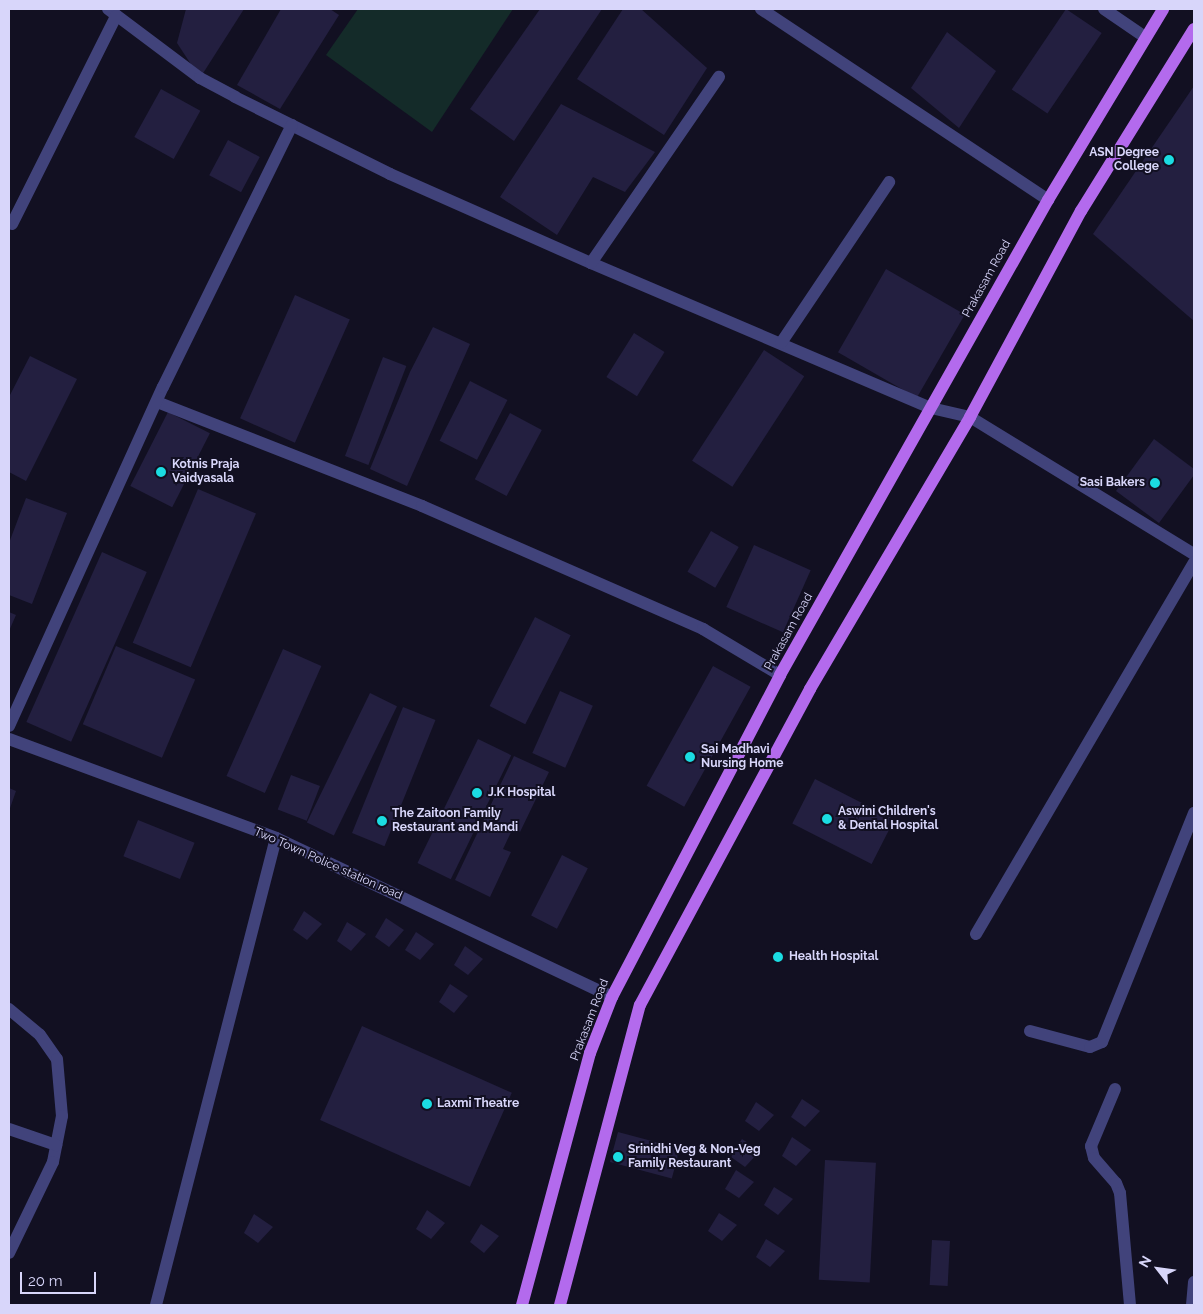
<!DOCTYPE html>
<html>
<head>
<meta charset="utf-8">
<style>
  body { margin:0 }
  #map { position:relative; width:1203px; height:1314px; overflow:hidden; background:#121022; font-family:Raleway,sans-serif }
  div>[style] { position:absolute }
  .green>* { inset:0; background:#142b29 }
  .building>* { inset:0; background:#231f40; transform-origin:0 0 }
  .minor>* { height:12px; margin:-6px; padding:0 6px; transform-origin:6px; border-radius:6px; background:#41437b }
  .major>* { height:12px; margin:-6px; padding:0 6px; transform-origin:6px; border-radius:6px; background:#b36aed }
  .dots>* { width:14px; height:14px; translate:-50% -50%; box-sizing:border-box; border:2px solid #121022; border-radius:50% }
  span { translate:-50% -50%; white-space:nowrap; text-align:center; line-height:1.15; -webkit-text-stroke:4px #121022; paint-order:stroke }
  .poi-label { font-size:12px; color:#d8d6fa; font-weight:700 }
  .right { translate:-100% -50%; text-align:right }
  .left { translate:0 -50%; text-align:left }
  .street-label { font-size:12px; color:#d8d6fa }
  .frame { position:absolute; inset:0; border:10px solid #d8d6fa; pointer-events:none }
  .north { position:absolute; left:1133px; top:1244px; width:50px; height:50px; -webkit-text-stroke:4px #121022; paint-order:stroke; rotate:300deg; font-size:14px; font-weight:700; line-height:20px; text-align:center; color:#d8d6fa }
  .north::after { content:''; display:block; margin:auto; width:18px; height:22px; background:#d8d6fa; clip-path:polygon(50% 0,100% 100%,50% 72%,0 100%) }
  .scale { position:absolute; left:20px; top:1272px; width:76px; height:22px; box-sizing:border-box; border:2px solid #d8d6fa; border-top:0; padding-left:6px; font-size:15px; line-height:18px; white-space:nowrap; color:#d8d6fa; -webkit-text-stroke:4px #121022; paint-order:stroke }
</style>
</head>
<body>
<div id="map">
  <div class="green">
    <div style="clip-path:polygon(358px 9px,513px 9px,432px 132px,326px 55px)"></div>
  </div>
  <div class="building">
    <div style="clip-path:polygon(186px 9px,244px 9px,200px 78px,177px 43px)"></div>
    <div style="clip-path:polygon(281px 9px,330px 9px,339px 15px,280px 109px,237px 85px)"></div>
    <div style="clip-path:polygon(540px 9px,602px 9px,514px 141px,470px 109px)"></div>
    <div style="clip-path:polygon(623px 9px,641px 9px,707px 68px,664px 135px,577px 79px)"></div>
    <div style="left:1066px;top:9px;width:43px;height:97px;rotate:34deg"></div>
    <div style="clip-path:polygon(947px 32px,996px 71px,959px 128px,911px 88px)"></div>
    <div style="clip-path:polygon(1194px 86px,1194px 321px,1093px 234px)"></div>
    <div style="left:161px;top:89px;width:45px;height:55px;rotate:29deg"></div>
    <div style="clip-path:polygon(561px 104px,655px 152px,625px 192px,593px 177px,557px 235px,500px 197px)"></div>
    <div style="left:228px;top:140px;width:36px;height:40px;rotate:28deg"></div>
    <div style="left:886px;top:269px;width:91px;height:96px;rotate:30deg"></div>
    <div style="left:295px;top:295px;width:60px;height:135px;rotate:24deg"></div>
    <div style="clip-path:polygon(433px 327px,470px 344px,407px 486px,370px 469px,410px 372px)"></div>
    <div style="left:634px;top:333px;width:36px;height:52px;rotate:32deg"></div>
    <div style="left:764px;top:350px;width:48px;height:132px;rotate:33deg"></div>
    <div style="clip-path:polygon(30px 356px,77px 379px,26px 481px,9px 472px,9px 397px)"></div>
    <div style="left:383px;top:357px;width:25px;height:106px;rotate:21deg"></div>
    <div style="left:470px;top:381px;width:42px;height:67px;rotate:27deg"></div>
    <div style="left:168px;top:412px;width:47px;height:83px;rotate:27deg"></div>
    <div style="left:510px;top:413px;width:36px;height:75px;rotate:28deg"></div>
    <div style="clip-path:polygon(1154px 439px,1194px 469px,1194px 475px,1159px 523px,1116px 491px)"></div>
    <div style="left:198px;top:489px;width:63px;height:167px;rotate:23deg"></div>
    <div style="clip-path:polygon(26px 498px,67px 513px,32px 604px,9px 595px,9px 543px)"></div>
    <div style="left:711px;top:531px;width:32px;height:47px;rotate:30deg"></div>
    <div style="left:754px;top:545px;width:62px;height:68px;rotate:24deg"></div>
    <div style="left:102px;top:552px;width:49px;height:186px;rotate:24deg"></div>
    <div style="clip-path:polygon(9px 612px,16px 615px,9px 631px)"></div>
    <div style="left:535px;top:617px;width:40px;height:100px;rotate:27deg"></div>
    <div style="left:116px;top:646px;width:86px;height:85px;rotate:23deg"></div>
    <div style="left:283px;top:649px;width:42px;height:139px;rotate:24deg"></div>
    <div style="left:713px;top:666px;width:43px;height:137px;rotate:29deg"></div>
    <div style="left:560px;top:691px;width:36px;height:68px;rotate:24deg"></div>
    <div style="left:370px;top:693px;width:30px;height:144px;rotate:26deg"></div>
    <div style="left:403px;top:707px;width:35px;height:136px;rotate:22deg"></div>
    <div style="left:478px;top:739px;width:37px;height:138px;rotate:26deg"></div>
    <div style="clip-path:polygon(514px 756px,549px 772px,520px 832px,513px 828px,503px 849px,511px 852px,490px 897px,455px 880px)"></div>
    <div style="left:291px;top:775px;width:31px;height:37px;rotate:21deg"></div>
    <div style="left:815px;top:779px;width:89px;height:50px;rotate:27deg"></div>
    <div style="clip-path:polygon(9px 788px,16px 791px,9px 811px)"></div>
    <div style="left:138px;top:820px;width:61px;height:39px;rotate:22deg"></div>
    <div style="left:562px;top:855px;width:29px;height:68px;rotate:27deg"></div>
    <div style="clip-path:polygon(304px 911px,322px 924px,307px 940px,293px 930px)"></div>
    <div style="clip-path:polygon(386px 918px,404px 930px,389px 947px,375px 937px)"></div>
    <div style="clip-path:polygon(347px 922px,366px 934px,351px 951px,337px 941px)"></div>
    <div style="clip-path:polygon(416px 932px,434px 944px,420px 960px,405px 950px)"></div>
    <div style="clip-path:polygon(465px 946px,483px 959px,468px 975px,454px 965px)"></div>
    <div style="clip-path:polygon(450px 984px,468px 996px,454px 1013px,439px 1002px)"></div>
    <div style="left:362px;top:1026px;width:164px;height:103px;rotate:24deg"></div>
    <div style="clip-path:polygon(802px 1099px,820px 1111px,805px 1127px,791px 1117px)"></div>
    <div style="clip-path:polygon(756px 1102px,774px 1115px,759px 1131px,745px 1121px)"></div>
    <div style="left:618px;top:1132px;width:64px;height:31px;rotate:15deg"></div>
    <div style="clip-path:polygon(792px 1137px,811px 1150px,796px 1166px,782px 1156px)"></div>
    <div style="clip-path:polygon(742px 1139px,760px 1151px,745px 1167px,731px 1157px)"></div>
    <div style="left:825px;top:1160px;width:51px;height:120px;rotate:3deg"></div>
    <div style="clip-path:polygon(736px 1170px,754px 1182px,739px 1198px,725px 1189px)"></div>
    <div style="clip-path:polygon(774px 1187px,793px 1199px,778px 1215px,764px 1205px)"></div>
    <div style="clip-path:polygon(427px 1210px,445px 1223px,431px 1239px,416px 1229px)"></div>
    <div style="clip-path:polygon(719px 1213px,737px 1225px,722px 1241px,708px 1231px)"></div>
    <div style="clip-path:polygon(254px 1214px,273px 1227px,258px 1243px,244px 1233px)"></div>
    <div style="clip-path:polygon(481px 1224px,499px 1236px,484px 1253px,470px 1242px)"></div>
    <div style="clip-path:polygon(766px 1239px,785px 1251px,770px 1267px,756px 1257px)"></div>
    <div style="left:932px;top:1240px;width:18px;height:45px;rotate:3deg"></div>
  </div>
  <div class="minor">
    <div style="left:108px;top:9px;width:115px;rotate:36.9deg"></div>
    <div style="left:200px;top:78px;width:40px;rotate:28deg"></div>
    <div style="left:235px;top:97px;width:173px;rotate:26.4deg"></div>
    <div style="left:390px;top:174px;width:220px;rotate:23.9deg"></div>
    <div style="left:591px;top:263px;width:370px;rotate:23.1deg"></div>
    <div style="left:931px;top:408px;width:40px;rotate:13deg"></div>
    <div style="left:970px;top:417px;width:263px;rotate:31.5deg"></div>
    <div style="left:761px;top:9px;width:345px;rotate:33.6deg"></div>
    <div style="left:1104px;top:9px;width:50px;rotate:34.3deg"></div>
    <div style="left:12px;top:224px;width:233px;rotate:-63.4deg"></div>
    <div style="left:591px;top:263px;width:226px;rotate:-55.5deg"></div>
    <div style="left:781px;top:343px;width:194px;rotate:-56.1deg"></div>
    <div style="left:157px;top:402px;width:285px;rotate:21.4deg"></div>
    <div style="left:422px;top:506px;width:307px;rotate:23.6deg"></div>
    <div style="left:703px;top:629px;width:90px;rotate:30.9deg"></div>
    <div style="left:9px;top:726px;width:372px;rotate:-65.6deg"></div>
    <div style="left:163px;top:387px;width:292px;rotate:-63.8deg"></div>
    <div style="left:9px;top:739px;width:285px;rotate:20.3deg"></div>
    <div style="left:276px;top:838px;width:372px;rotate:25.3deg"></div>
    <div style="left:976px;top:934px;width:431px;rotate:-59.6deg"></div>
    <div style="left:9px;top:1009px;width:40px;rotate:40deg"></div>
    <div style="left:40px;top:1035px;width:29px;rotate:55deg"></div>
    <div style="left:57px;top:1059px;width:57px;rotate:85deg"></div>
    <div style="left:62px;top:1116px;width:47px;rotate:101.1deg"></div>
    <div style="left:53px;top:1162px;width:101px;rotate:115.8deg"></div>
    <div style="left:1030px;top:1031px;width:62px;rotate:14.9deg"></div>
    <div style="left:1090px;top:1047px;width:13px;rotate:-23deg"></div>
    <div style="left:1102px;top:1042px;width:247px;rotate:-68.1deg"></div>
    <div style="left:1115px;top:1089px;width:62px;rotate:112.8deg"></div>
    <div style="left:1091px;top:1146px;width:12px;rotate:76deg"></div>
    <div style="left:1094px;top:1158px;width:33px;rotate:49deg"></div>
    <div style="left:1116px;top:1183px;width:11px;rotate:68deg"></div>
    <div style="left:1120px;top:1193px;width:112px;rotate:84.9deg"></div>
    <div style="left:9px;top:1129px;width:50px;rotate:18.8deg"></div>
    <div style="left:156px;top:1305px;width:482px;rotate:-75.6deg"></div>
    <div style="left:1192px;top:1305px;width:23px;rotate:-85deg"></div>
  </div>
  <div class="major">
    <div style="left:522px;top:1305px;width:261px;rotate:-74.9deg"></div>
    <div style="left:590px;top:1053px;width:60px;rotate:-68.6deg"></div>
    <div style="left:612px;top:997px;width:363px;rotate:-62.4deg"></div>
    <div style="left:780px;top:675px;width:545px;rotate:-60.57deg"></div>
    <div style="left:1048px;top:200px;width:223px;rotate:-58.9deg"></div>
    <div style="left:560px;top:1305px;width:310px;rotate:-75.1deg"></div>
    <div style="left:640px;top:1005px;width:359px;rotate:-61.7deg"></div>
    <div style="left:810px;top:689px;width:316px;rotate:-59.5deg"></div>
    <div style="left:970px;top:417px;width:234px;rotate:-61.7deg"></div>
    <div style="left:1081px;top:211px;width:214px;rotate:-58.2deg"></div>
  </div>
  <div class="dots">
    <div style="left:1169px;top:160px;background:#1bdce2"></div>
    <div style="left:161px;top:472px;background:#1bdce2"></div>
    <div style="left:1155px;top:483px;background:#1bdce2"></div>
    <div style="left:690px;top:757px;background:#1bdce2"></div>
    <div style="left:477px;top:793px;background:#1bdce2"></div>
    <div style="left:827px;top:819px;background:#1bdce2"></div>
    <div style="left:382px;top:821px;background:#1bdce2"></div>
    <div style="left:778px;top:957px;background:#1bdce2"></div>
    <div style="left:427px;top:1104px;background:#1bdce2"></div>
    <div style="left:618px;top:1157px;background:#1bdce2"></div>
  </div>
  <div class="poi-label">
    <span class="right" style="left:1159px;top:160px">ASN Degree<br>College</span>
    <span class="left" style="left:172px;top:472px">Kotnis Praja<br>Vaidyasala</span>
    <span class="right" style="left:1145px;top:483px">Sasi Bakers</span>
    <span class="left" style="left:701px;top:757px">Sai Madhavi<br>Nursing Home</span>
    <span class="left" style="left:488px;top:793px">J.K Hospital</span>
    <span class="left" style="left:838px;top:819px">Aswini Children's<br>&amp; Dental Hospital</span>
    <span class="left" style="left:392px;top:821px">The Zaitoon Family<br>Restaurant and Mandi</span>
    <span class="left" style="left:789px;top:957px">Health Hospital</span>
    <span class="left" style="left:437px;top:1104px">Laxmi Theatre</span>
    <span class="left" style="left:628px;top:1157px">Srinidhi Veg &amp; Non-Veg<br>Family Restaurant</span>
  </div>
  <div class="street-label">
    <span style="left:987px;top:279px;rotate:-61deg">Prakasam Road</span>
    <span style="left:789px;top:632px;rotate:-61deg">Prakasam Road</span>
    <span style="left:328px;top:864px;rotate:24deg">Two Town Police station road</span>
    <span style="left:590px;top:1020px;rotate:-69deg">Prakasam Road</span>
  </div>
  <div class="frame"></div>
  <div class="north">N</div>
  <div class="scale">20 m</div>
</div>
</body>
</html>
